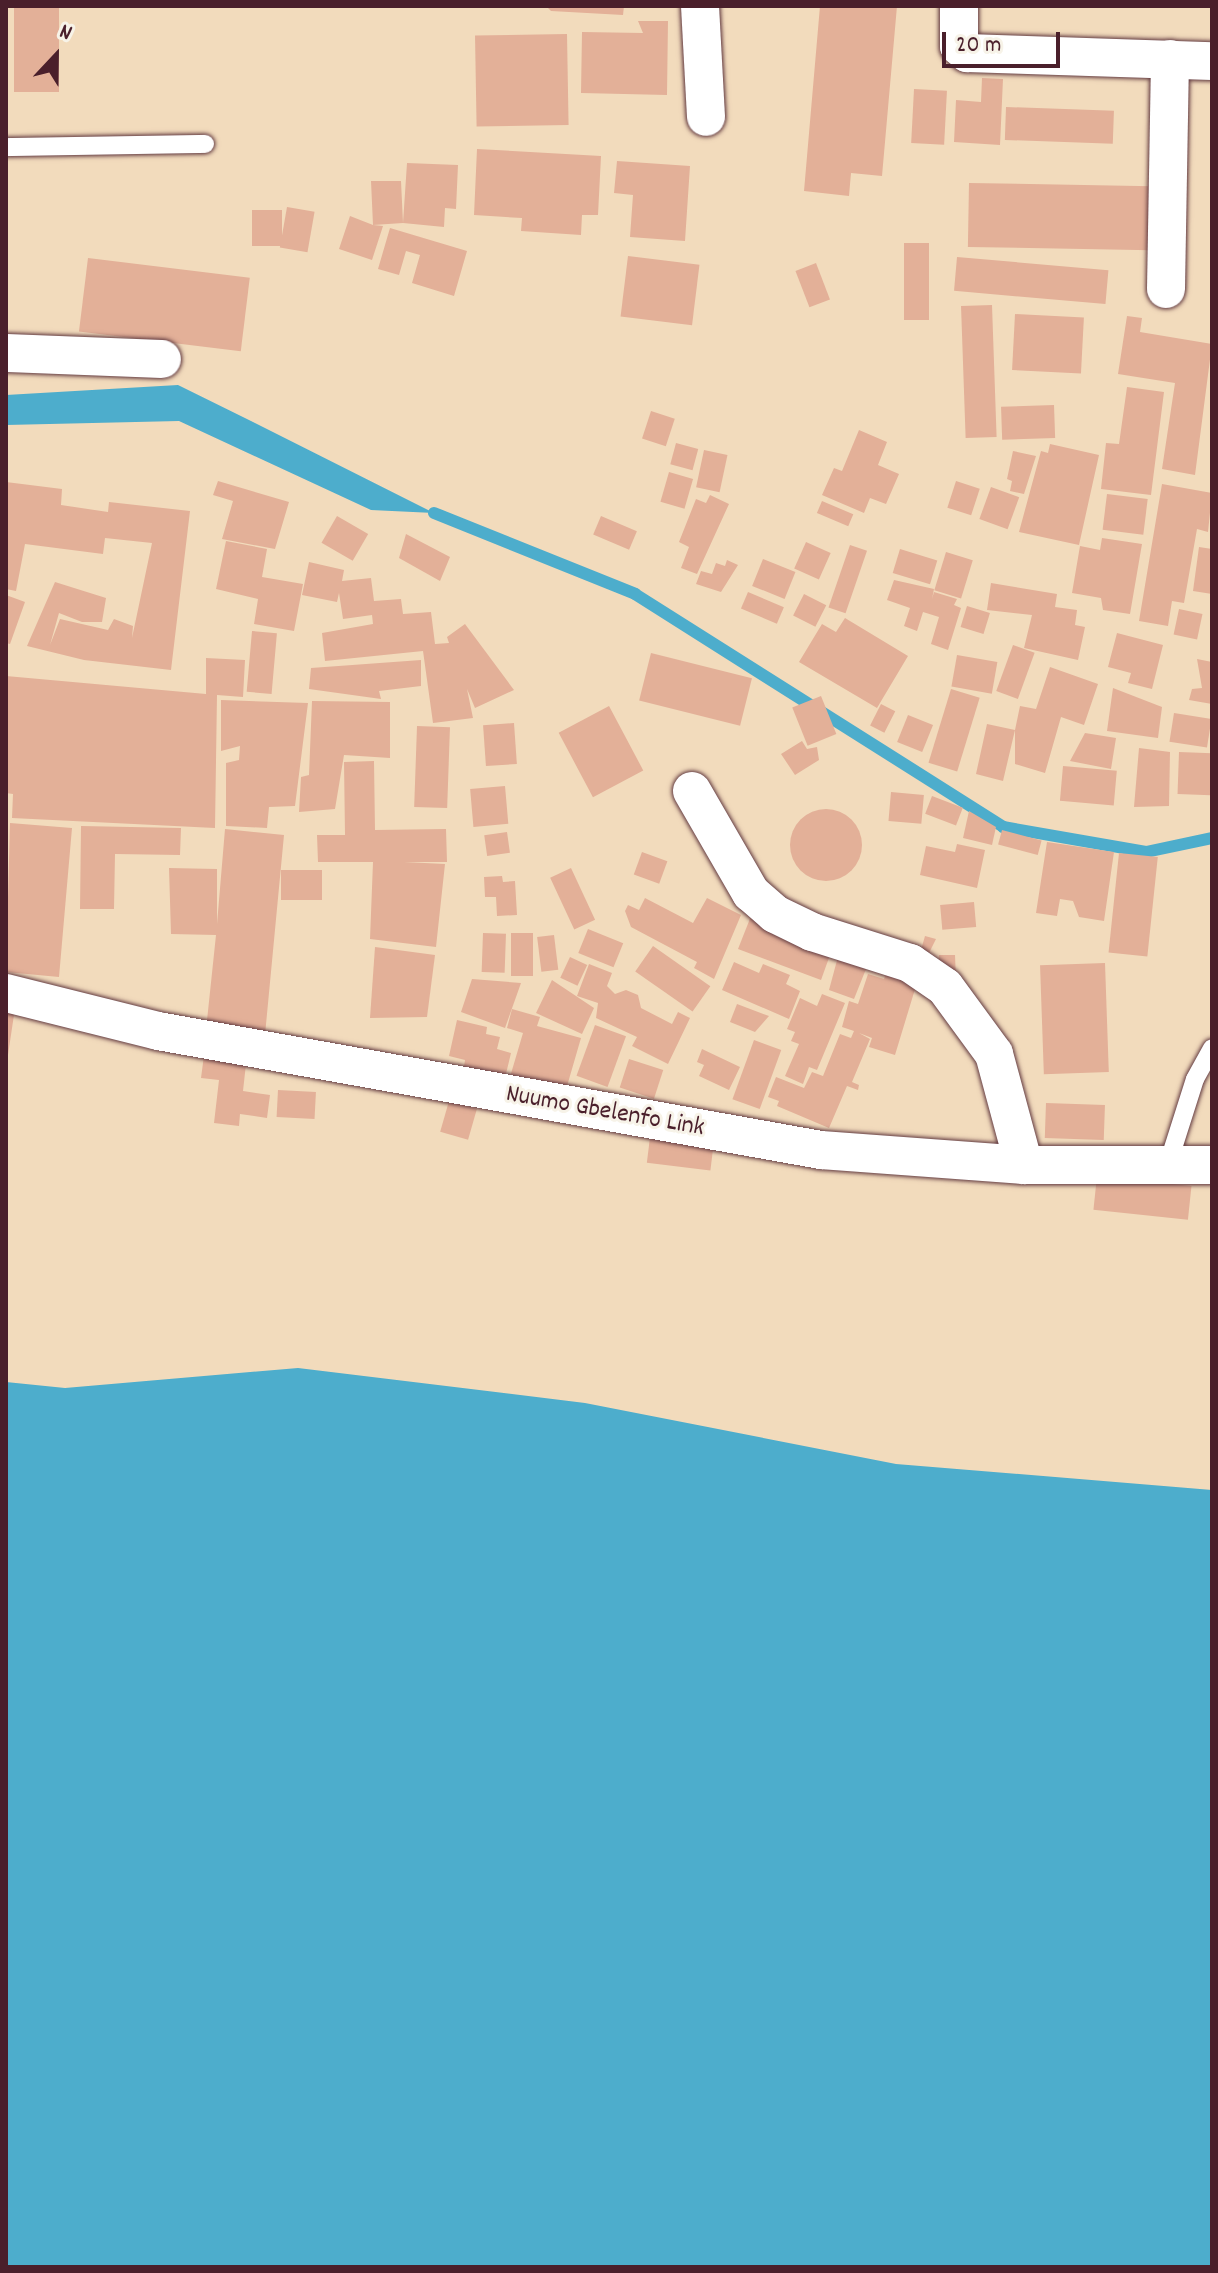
<!DOCTYPE html>
<html>
<head>
<meta charset="utf-8">
<style>
  body { margin:0 }
  #map { position:relative; width:1218px; height:2273px; overflow:hidden; background:#f2dbbc; font-family:Dekko,sans-serif }
  div>[style] { position:absolute }
  .water>* { inset:0; background:#4dadcc }
  .stream>* { height:12px; margin:-6px; padding:0 6px; transform-origin:6px; border-radius:6px; background:#4dadcc }
  .building>* { inset:0; background:#e3b098; transform-origin:0 0 }
  .round { border-radius:50% }
  .roads { filter:drop-shadow(0 0 2px #633b41) drop-shadow(0 0 2px #633b41) }
  .service>* { height:18px; margin:-9px; padding:0 9px; transform-origin:9px; border-radius:9px; background:#fff }
  .minor>* { height:38px; margin:-19px; padding:0 19px; transform-origin:19px; border-radius:19px; background:#fff }
  span { translate:-50% -50%; white-space:nowrap; text-align:center; line-height:1.15; -webkit-text-stroke:6px #f7f3e8; paint-order:stroke }
  .street-label { font-size:26px; color:#4a1f2b }
  .frame { position:absolute; inset:0; border:8px solid #4a1f2b; pointer-events:none }
  .north { position:absolute; left:16px; top:16px; width:80px; height:80px; -webkit-text-stroke:6px #f7f3e8; paint-order:stroke; rotate:22deg; font-size:22px; font-weight:700; line-height:32px; text-align:center; color:#4a1f2b }
  .north::after { content:''; display:block; margin:auto; width:28px; height:36px; background:#4a1f2b; clip-path:polygon(50% 0,100% 100%,50% 72%,0 100%) }
  .scale { position:absolute; left:942px; top:32px; width:118px; height:36px; box-sizing:border-box; border:4px solid #4a1f2b; border-top:0; padding-left:10px; font-size:24px; line-height:28px; white-space:nowrap; color:#4a1f2b; -webkit-text-stroke:6px #f7f3e8; paint-order:stroke }
</style>
</head>
<body>
<div id="map">
  <div class="water">
    <div style="clip-path:polygon(178px 385px,251px 421px,434px 513px,371px 510px,179px 421px,6px 425px,6px 395px)"></div>
    <div style="clip-path:polygon(298px 1368px,585px 1403px,896px 1464px,1212px 1490px,1212px 2267px,6px 2267px,6px 1382px,65px 1388px)"></div>
  </div>
  <div class="stream">
    <div style="left:434px;top:513px;width:217px;rotate:21.9deg"></div>
    <div style="left:635px;top:594px;width:436px;rotate:32.3deg"></div>
    <div style="left:1003px;top:827px;width:145px;rotate:9.9deg"></div>
    <div style="left:1146px;top:852px;width:67px;rotate:-12deg"></div>
  </div>
  <div class="building">
    <div style="left:14px;top:6px;width:45px;height:86px"></div>
    <div style="clip-path:polygon(546px 6px,624px 6px,623px 15px,551px 11px)"></div>
    <div style="clip-path:polygon(820px 6px,897px 6px,882px 176px,851px 173px,849px 196px,804px 191px)"></div>
    <div style="clip-path:polygon(638px 21px,668px 21px,667px 95px,581px 93px,582px 32px,643px 33px)"></div>
    <div style="left:567px;top:34px;width:91px;height:92px;rotate:89deg"></div>
    <div style="clip-path:polygon(982px 78px,1003px 79px,1000px 145px,954px 142px,956px 100px,981px 102px)"></div>
    <div style="left:914px;top:89px;width:33px;height:54px;rotate:3deg"></div>
    <div style="left:1006px;top:107px;width:108px;height:33px;rotate:2deg"></div>
    <div style="clip-path:polygon(477px 149px,601px 156px,598px 215px,582px 215px,581px 235px,521px 231px,522px 218px,474px 215px)"></div>
    <div style="clip-path:polygon(617px 161px,690px 166px,685px 241px,630px 237px,633px 195px,614px 193px)"></div>
    <div style="clip-path:polygon(407px 163px,458px 165px,456px 209px,445px 208px,444px 227px,403px 223px)"></div>
    <div style="clip-path:polygon(371px 181px,401px 181px,403px 223px,373px 225px,383px 226px,372px 260px,339px 249px,350px 216px,373px 225px)"></div>
    <div style="left:969px;top:183px;width:183px;height:64px;rotate:1deg"></div>
    <div style="left:287px;top:207px;width:28px;height:41px;rotate:10deg"></div>
    <div style="left:252px;top:210px;width:30px;height:36px"></div>
    <div style="clip-path:polygon(390px 228px,467px 251px,454px 296px,412px 283px,420px 255px,406px 251px,399px 275px,378px 269px)"></div>
    <div style="left:904px;top:243px;width:25px;height:77px"></div>
    <div style="left:628px;top:256px;width:72px;height:61px;rotate:7deg"></div>
    <div style="left:957px;top:257px;width:152px;height:34px;rotate:5deg"></div>
    <div style="left:88px;top:258px;width:163px;height:74px;rotate:7deg"></div>
    <div style="left:816px;top:263px;width:39px;height:22px;rotate:69deg"></div>
    <div style="left:992px;top:305px;width:132px;height:31px;rotate:88deg"></div>
    <div style="left:1015px;top:314px;width:69px;height:56px;rotate:3deg"></div>
    <div style="clip-path:polygon(1127px 316px,1142px 318px,1140px 332px,1212px 344px,1195px 475px,1162px 469px,1175px 383px,1118px 374px)"></div>
    <div style="clip-path:polygon(1127px 387px,1164px 392px,1151px 495px,1101px 489px,1106px 443px,1119px 444px)"></div>
    <div style="left:1054px;top:405px;width:33px;height:53px;rotate:88deg"></div>
    <div style="left:651px;top:411px;width:25px;height:29px;rotate:18deg"></div>
    <div style="clip-path:polygon(859px 430px,887px 442px,878px 465px,899px 474px,886px 504px,870px 498px,864px 513px,822px 495px,834px 468px,842px 471px)"></div>
    <div style="left:676px;top:443px;width:23px;height:22px;rotate:15deg"></div>
    <div style="clip-path:polygon(1050px 444px,1099px 455px,1079px 545px,1019px 532px,1041px 451px,1048px 453px)"></div>
    <div style="left:704px;top:450px;width:24px;height:38px;rotate:12deg"></div>
    <div style="clip-path:polygon(1013px 451px,1036px 456px,1024px 494px,1010px 491px,1012px 481px,1007px 479px)"></div>
    <div style="left:669px;top:472px;width:25px;height:31px;rotate:16deg"></div>
    <div style="clip-path:polygon(218px 481px,289px 502px,275px 549px,222px 539px,233px 501px,213px 495px)"></div>
    <div style="left:956px;top:481px;width:25px;height:28px;rotate:18deg"></div>
    <div style="clip-path:polygon(6px 482px,62px 489px,61px 505px,108px 512px,109px 502px,190px 511px,171px 670px,84px 660px,27px 646px,55px 582px,106px 598px,102px 622px,82px 622px,59px 613px,50px 645px,60px 619px,108px 630px,114px 619px,133px 626px,132px 638px,152px 543px,105px 538px,103px 554px,25px 544px,16px 591px,6px 589px)"></div>
    <div style="clip-path:polygon(1162px 484px,1212px 493px,1208px 532px,1197px 529px,1184px 603px,1172px 601px,1168px 626px,1139px 621px)"></div>
    <div style="left:991px;top:487px;width:30px;height:34px;rotate:20deg"></div>
    <div style="left:1107px;top:494px;width:41px;height:36px;rotate:7deg"></div>
    <div style="clip-path:polygon(710px 495px,729px 504px,697px 574px,681px 568px,689px 547px,679px 542px,696px 499px,706px 503px)"></div>
    <div style="left:822px;top:501px;width:34px;height:13px;rotate:23deg"></div>
    <div style="left:337px;top:516px;width:36px;height:31px;rotate:30deg"></div>
    <div style="left:601px;top:516px;width:39px;height:20px;rotate:23deg"></div>
    <div style="clip-path:polygon(406px 534px,450px 557px,440px 581px,399px 558px)"></div>
    <div style="clip-path:polygon(1102px 538px,1142px 544px,1130px 614px,1103px 610px,1101px 598px,1072px 593px,1080px 546px,1100px 550px)"></div>
    <div style="clip-path:polygon(226px 541px,267px 549px,262px 577px,303px 584px,294px 631px,254px 624px,258px 599px,216px 589px)"></div>
    <div style="left:806px;top:542px;width:27px;height:29px;rotate:24deg"></div>
    <div style="left:850px;top:545px;width:18px;height:66px;rotate:19deg"></div>
    <div style="clip-path:polygon(1199px 547px,1212px 549px,1212px 594px,1193px 591px)"></div>
    <div style="left:900px;top:549px;width:39px;height:25px;rotate:17deg"></div>
    <div style="left:946px;top:552px;width:28px;height:40px;rotate:17deg"></div>
    <div style="left:763px;top:559px;width:35px;height:29px;rotate:22deg"></div>
    <div style="clip-path:polygon(727px 560px,738px 565px,721px 592px,696px 584px,701px 571px,712px 574px,716px 563px,725px 566px)"></div>
    <div style="clip-path:polygon(309px 562px,344px 570px,342px 581px,371px 578px,374px 601px,401px 599px,403px 614px,431px 612px,435px 644px,449px 643px,447px 637px,465px 624px,514px 690px,475px 708px,467px 689px,473px 718px,433px 723px,423px 651px,325px 661px,322px 633px,373px 624px,372px 615px,343px 619px,339px 593px,337px 602px,302px 595px)"></div>
    <div style="clip-path:polygon(894px 580px,934px 589px,932px 599px,934px 592px,957px 599px,954px 605px,961px 608px,948px 650px,931px 644px,939px 617px,923px 612px,917px 631px,904px 626px,910px 608px,887px 600px)"></div>
    <div style="clip-path:polygon(991px 583px,1057px 594px,1055px 607px,1077px 610px,1075px 625px,1085px 627px,1078px 660px,1024px 648px,1032px 615px,987px 610px)"></div>
    <div style="left:748px;top:592px;width:39px;height:18px;rotate:23deg"></div>
    <div style="left:804px;top:594px;width:25px;height:24px;rotate:27deg"></div>
    <div style="clip-path:polygon(6px 595px,25px 602px,10px 644px,6px 643px)"></div>
    <div style="left:967px;top:606px;width:24px;height:22px;rotate:17deg"></div>
    <div style="left:1179px;top:609px;width:24px;height:26px;rotate:12deg"></div>
    <div style="clip-path:polygon(845px 618px,908px 656px,877px 708px,799px 662px,822px 624px,836px 632px)"></div>
    <div style="left:252px;top:631px;width:25px;height:61px;rotate:5deg"></div>
    <div style="clip-path:polygon(1117px 633px,1163px 645px,1152px 689px,1128px 683px,1131px 673px,1108px 667px)"></div>
    <div style="left:1013px;top:645px;width:23px;height:49px;rotate:20deg"></div>
    <div style="left:651px;top:653px;width:104px;height:49px;rotate:14deg"></div>
    <div style="left:957px;top:655px;width:41px;height:32px;rotate:10deg"></div>
    <div style="clip-path:polygon(206px 658px,245px 660px,243px 697px,217px 695px,215px 828px,12px 818px,13px 794px,6px 793px,6px 676px,206px 694px)"></div>
    <div style="clip-path:polygon(1197px 659px,1212px 662px,1212px 704px,1189px 700px,1192px 689px,1202px 688px)"></div>
    <div style="clip-path:polygon(421px 660px,421px 686px,379px 691px,381px 699px,309px 689px,311px 668px)"></div>
    <div style="clip-path:polygon(1050px 667px,1098px 684px,1084px 725px,1061px 717px,1045px 773px,1015px 764px,1015px 730px,1003px 781px,976px 774px,987px 724px,1015px 730px,1020px 706px,1036px 709px)"></div>
    <div style="clip-path:polygon(1113px 688px,1162px 707px,1158px 738px,1107px 731px)"></div>
    <div style="left:951px;top:689px;width:30px;height:77px;rotate:17deg"></div>
    <div style="left:821px;top:696px;width:41px;height:31px;rotate:68deg"></div>
    <div style="clip-path:polygon(221px 700px,308px 703px,295px 806px,269px 807px,267px 828px,226px 826px,226px 763px,239px 760px,240px 746px,221px 751px)"></div>
    <div style="clip-path:polygon(312px 701px,390px 702px,390px 758px,344px 755px,335px 809px,299px 812px,301px 777px,309px 775px)"></div>
    <div style="left:881px;top:704px;width:16px;height:24px;rotate:27deg"></div>
    <div style="left:609px;top:706px;width:73px;height:57px;rotate:62deg"></div>
    <div style="left:1174px;top:713px;width:38px;height:29px;rotate:9deg"></div>
    <div style="left:908px;top:715px;width:27px;height:29px;rotate:22deg"></div>
    <div style="left:514px;top:723px;width:41px;height:31px;rotate:86deg"></div>
    <div style="left:417px;top:726px;width:33px;height:81px;rotate:2deg"></div>
    <div style="clip-path:polygon(1085px 733px,1116px 738px,1111px 769px,1070px 761px)"></div>
    <div style="clip-path:polygon(802px 741px,807px 749px,817px 747px,819px 760px,795px 775px,781px 754px)"></div>
    <div style="clip-path:polygon(1139px 748px,1170px 752px,1169px 806px,1134px 807px)"></div>
    <div style="left:1179px;top:752px;width:33px;height:42px;rotate:2deg"></div>
    <div style="clip-path:polygon(374px 761px,375px 830px,446px 829px,447px 862px,404px 862px,445px 864px,436px 947px,370px 939px,373px 862px,318px 862px,317px 835px,345px 835px,344px 762px)"></div>
    <div style="left:1063px;top:766px;width:54px;height:35px;rotate:5deg"></div>
    <div style="left:505px;top:786px;width:38px;height:35px;rotate:85deg"></div>
    <div style="left:891px;top:792px;width:33px;height:29px;rotate:5deg"></div>
    <div style="left:932px;top:796px;width:33px;height:19px;rotate:21deg"></div>
    <div class="round" style="left:790px;top:809px;width:72px;height:72px"></div>
    <div style="clip-path:polygon(969px 811px,996px 827px,992px 845px,963px 838px)"></div>
    <div style="clip-path:polygon(10px 823px,72px 828px,59px 977px,6px 972px)"></div>
    <div style="clip-path:polygon(81px 826px,181px 828px,180px 855px,115px 854px,114px 909px,80px 909px)"></div>
    <div style="clip-path:polygon(225px 829px,284px 835px,265px 1035px,206px 1030px,216px 935px,171px 934px,169px 868px,217px 869px,217px 924px)"></div>
    <div style="left:1002px;top:830px;width:41px;height:15px;rotate:15deg"></div>
    <div style="left:507px;top:832px;width:21px;height:23px;rotate:82deg"></div>
    <div style="clip-path:polygon(1047px 842px,1114px 852px,1104px 921px,1079px 917px,1073px 901px,1060px 899px,1057px 916px,1036px 913px)"></div>
    <div style="clip-path:polygon(957px 844px,985px 850px,977px 888px,920px 875px,926px 846px,955px 852px)"></div>
    <div style="left:642px;top:852px;width:27px;height:24px;rotate:20deg"></div>
    <div style="left:1119px;top:853px;width:39px;height:100px;rotate:6deg"></div>
    <div style="left:571px;top:868px;width:57px;height:23px;rotate:65deg"></div>
    <div style="left:281px;top:870px;width:41px;height:30px"></div>
    <div style="clip-path:polygon(502px 876px,503px 882px,515px 881px,517px 915px,497px 916px,496px 897px,485px 897px,484px 877px)"></div>
    <div style="clip-path:polygon(645px 898px,693px 923px,707px 898px,741px 915px,714px 979px,694px 968px,697px 962px,631px 927px,625px 911px,628px 905px,639px 910px)"></div>
    <div style="left:974px;top:902px;width:25px;height:34px;rotate:85deg"></div>
    <div style="clip-path:polygon(753px 911px,830px 955px,821px 980px,738px 949px)"></div>
    <div style="left:588px;top:929px;width:38px;height:26px;rotate:22deg"></div>
    <div style="left:483px;top:933px;width:23px;height:39px;rotate:2deg"></div>
    <div style="left:511px;top:933px;width:22px;height:43px"></div>
    <div style="left:554px;top:935px;width:35px;height:17px;rotate:83deg"></div>
    <div style="clip-path:polygon(925px 936px,936px 939px,926px 959px,919px 957px)"></div>
    <div style="left:653px;top:946px;width:70px;height:31px;rotate:35deg"></div>
    <div style="clip-path:polygon(375px 947px,435px 955px,427px 1017px,370px 1018px)"></div>
    <div style="clip-path:polygon(839px 953px,868px 964px,854px 999px,829px 990px)"></div>
    <div style="clip-path:polygon(939px 955px,955px 955px,956px 980px,938px 964px)"></div>
    <div style="left:570px;top:957px;width:19px;height:23px;rotate:25deg"></div>
    <div style="clip-path:polygon(734px 962px,759px 973px,763px 964px,790px 975px,786px 984px,800px 991px,789px 1019px,722px 990px)"></div>
    <div style="left:1105px;top:963px;width:109px;height:65px;rotate:88deg"></div>
    <div style="clip-path:polygon(589px 964px,612px 973px,607px 986px,615px 994px,626px 990px,638px 995px,641px 1008px,672px 1024px,678px 1012px,690px 1018px,668px 1064px,632px 1046px,637px 1037px,596px 1018px,598px 1003px,577px 996px)"></div>
    <div style="clip-path:polygon(888px 967px,919px 976px,895px 1055px,869px 1047px,872px 1038px,859px 1033px,870px 1039px,852px 1082px,859px 1085px,858px 1090px,847px 1086px,829px 1128px,777px 1106px,779px 1101px,768px 1097px,776px 1077px,804px 1088px,812px 1072px,823px 1076px,840px 1034px,851px 1038px,854px 1031px,842px 1027px,849px 1001px,858px 1004px,868px 974px,884px 979px)"></div>
    <div style="clip-path:polygon(472px 979px,521px 983px,505px 1028px,461px 1012px)"></div>
    <div style="clip-path:polygon(552px 980px,594px 1008px,582px 1034px,536px 1013px)"></div>
    <div style="clip-path:polygon(822px 994px,845px 1003px,817px 1070px,809px 1067px,803px 1084px,785px 1076px,799px 1044px,791px 1041px,795px 1032px,787px 1029px,800px 998px,817px 1006px)"></div>
    <div style="clip-path:polygon(737px 1004px,769px 1016px,755px 1032px,730px 1022px)"></div>
    <div style="clip-path:polygon(6px 1007px,15px 1008px,8px 1055px,6px 1055px)"></div>
    <div style="clip-path:polygon(512px 1009px,540px 1017px,537px 1026px,581px 1038px,565px 1093px,510px 1077px,523px 1033px,507px 1028px)"></div>
    <div style="clip-path:polygon(457px 1020px,487px 1027px,486px 1034px,500px 1037px,497px 1049px,511px 1053px,504px 1082px,463px 1073px,465px 1060px,449px 1056px)"></div>
    <div style="left:595px;top:1025px;width:33px;height:54px;rotate:20deg"></div>
    <div style="left:754px;top:1040px;width:29px;height:63px;rotate:20deg"></div>
    <div style="clip-path:polygon(205px 1048px,247px 1055px,243px 1091px,270px 1095px,267px 1118px,240px 1114px,239px 1126px,214px 1123px,219px 1080px,201px 1078px)"></div>
    <div style="clip-path:polygon(702px 1049px,740px 1067px,729px 1090px,699px 1076px,704px 1065px,697px 1062px)"></div>
    <div style="left:629px;top:1059px;width:36px;height:30px;rotate:18deg"></div>
    <div style="left:278px;top:1090px;width:38px;height:27px;rotate:3deg"></div>
    <div style="left:449px;top:1101px;width:29px;height:32px;rotate:16deg"></div>
    <div style="left:1046px;top:1103px;width:59px;height:35px;rotate:2deg"></div>
    <div style="left:651px;top:1129px;width:64px;height:34px;rotate:7deg"></div>
    <div style="left:1097px;top:1176px;width:95px;height:34px;rotate:6deg"></div>
  </div>
  <div class="roads">
    <div class="service">
      <div style="left:6px;top:147px;width:199px;rotate:-0.9deg"></div>
      <div style="left:1168px;top:1164px;width:89px;rotate:-72.4deg"></div>
      <div style="left:1195px;top:1079px;width:35px;rotate:-61deg"></div>
    </div>
    <div class="minor">
      <div style="left:700px;top:6px;width:111px;rotate:86.9deg"></div>
      <div style="left:959px;top:6px;width:40px;rotate:90deg"></div>
      <div style="left:959px;top:46px;width:11px;rotate:41deg"></div>
      <div style="left:967px;top:53px;width:245px;rotate:1.9deg"></div>
      <div style="left:1166px;top:289px;width:230px;rotate:-89deg"></div>
      <div style="left:6px;top:353px;width:156px;rotate:2.2deg"></div>
      <div style="left:692px;top:791px;width:118px;rotate:60deg"></div>
      <div style="left:751px;top:893px;width:32px;rotate:41deg"></div>
      <div style="left:775px;top:914px;width:41px;rotate:25.9deg"></div>
      <div style="left:812px;top:932px;width:103px;rotate:17.6deg"></div>
      <div style="left:910px;top:963px;width:42px;rotate:34.4deg"></div>
      <div style="left:945px;top:987px;width:83px;rotate:53.8deg"></div>
      <div style="left:994px;top:1054px;width:115px;rotate:74.9deg"></div>
      <div style="left:6px;top:993px;width:157px;rotate:14deg"></div>
      <div style="left:158px;top:1031px;width:674px;rotate:10.18deg"></div>
      <div style="left:821px;top:1150px;width:204px;rotate:4.2deg"></div>
      <div style="left:1024px;top:1165px;width:188px"></div>
    </div>
  </div>
  <div class="street-label">
    <span style="left:605px;top:1112px;rotate:10deg">Nuumo Gbelenfo Link</span>
  </div>
  <div class="frame"></div>
  <div class="north">N</div>
  <div class="scale">20 m</div>
</div>
</body>
</html>
